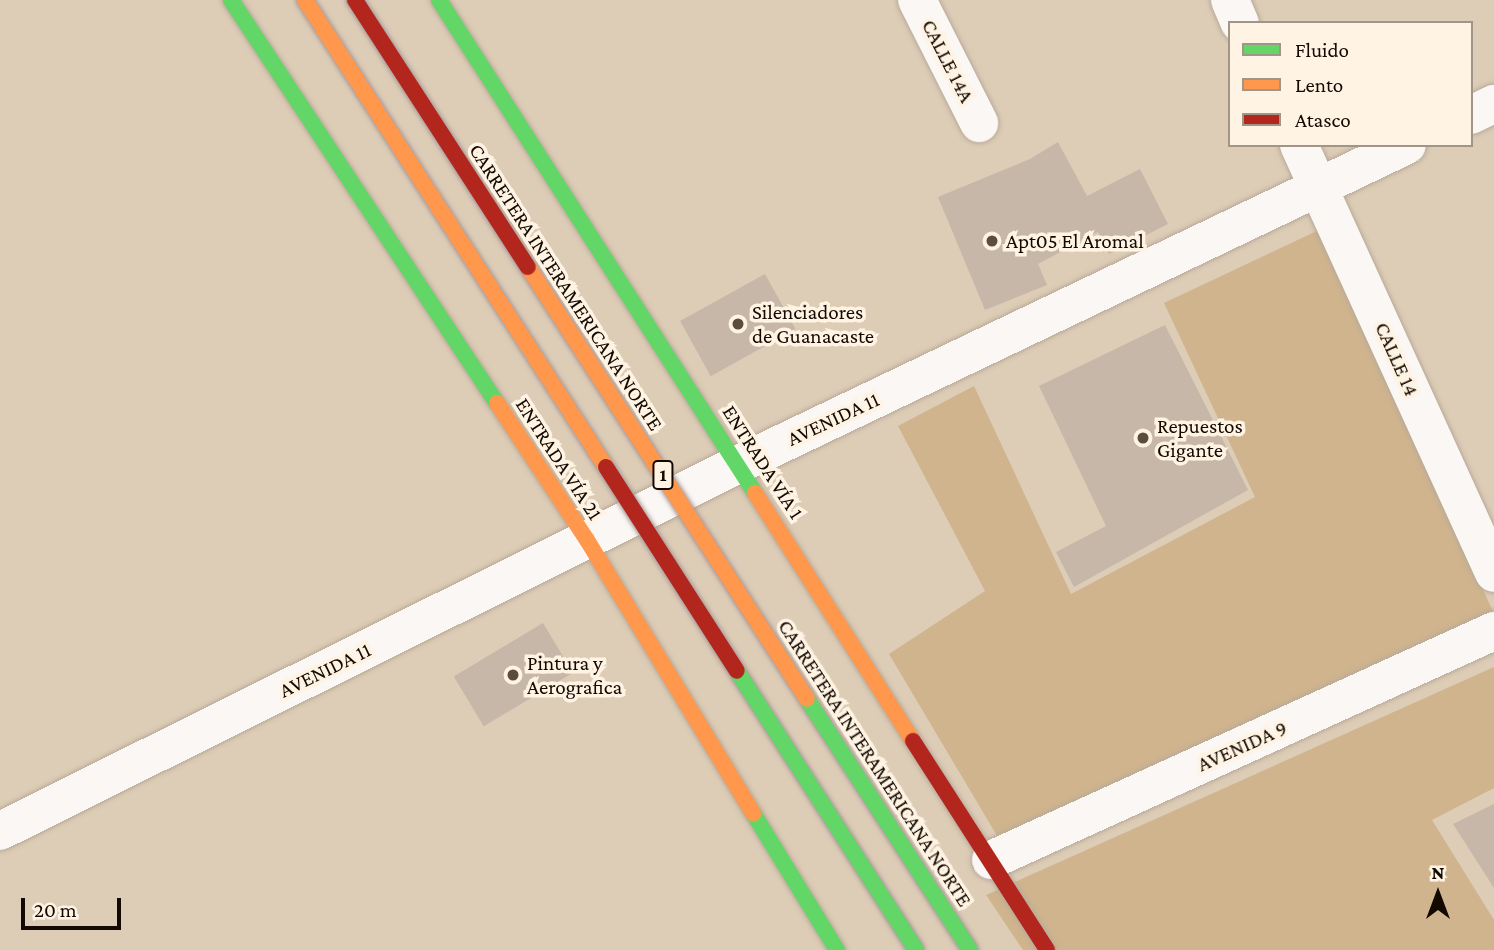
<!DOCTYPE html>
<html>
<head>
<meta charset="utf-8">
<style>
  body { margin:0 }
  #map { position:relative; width:1494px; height:950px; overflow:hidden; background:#ddccb6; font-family:"Crimson Pro",serif }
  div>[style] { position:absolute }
  .green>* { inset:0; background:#cfb48e }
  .building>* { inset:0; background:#c6b7a8; transform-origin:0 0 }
  .roads { filter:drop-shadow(0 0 2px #b7aa99) drop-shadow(0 0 2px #b7aa99) }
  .street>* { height:38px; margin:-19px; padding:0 19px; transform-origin:19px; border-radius:19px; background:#faf7f4 }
  .fast>* { height:16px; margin:-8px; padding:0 8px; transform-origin:8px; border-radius:8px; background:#63d668 }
  .slow>* { height:16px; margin:-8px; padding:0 8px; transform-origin:8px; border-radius:8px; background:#ff974d }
  .jam>* { height:16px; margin:-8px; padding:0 8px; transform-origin:8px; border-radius:8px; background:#b3261e }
  .bridges { filter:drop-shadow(0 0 2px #a89a98) drop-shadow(0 0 2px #a89a98) }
  .fast-bridge>* { height:16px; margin:-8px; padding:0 8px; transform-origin:8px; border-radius:8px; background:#63d668 }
  .slow-bridge>* { height:16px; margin:-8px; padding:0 8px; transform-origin:8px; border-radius:8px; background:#ff974d }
  .jam-bridge>* { height:16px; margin:-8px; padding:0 8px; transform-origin:8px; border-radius:8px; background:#b3261e }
  .dots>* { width:19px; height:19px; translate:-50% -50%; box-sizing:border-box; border:4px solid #fff3e3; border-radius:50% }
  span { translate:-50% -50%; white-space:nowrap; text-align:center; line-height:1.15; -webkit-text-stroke:7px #fff3e3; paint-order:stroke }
  .shield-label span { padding:2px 5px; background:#fff3e3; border:2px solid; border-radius:5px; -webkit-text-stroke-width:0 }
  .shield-label { font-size:19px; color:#130900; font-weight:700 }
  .street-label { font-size:21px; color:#130900 }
  .poi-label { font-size:21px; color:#130900 }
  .left { translate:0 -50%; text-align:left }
  .legend { position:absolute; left:1228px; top:21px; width:245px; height:126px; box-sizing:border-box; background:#fff3e3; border:2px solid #a19588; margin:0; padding:9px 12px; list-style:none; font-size:21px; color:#130900 }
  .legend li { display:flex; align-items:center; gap:14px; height:35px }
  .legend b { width:35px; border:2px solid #a19588 }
  .north { position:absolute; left:1403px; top:859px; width:70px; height:70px; -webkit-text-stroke:5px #fff3e3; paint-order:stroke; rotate:0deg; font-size:19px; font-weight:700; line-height:28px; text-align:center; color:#130900 }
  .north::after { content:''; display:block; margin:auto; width:24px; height:32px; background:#130900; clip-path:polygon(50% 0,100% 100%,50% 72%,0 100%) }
  .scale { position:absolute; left:21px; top:898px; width:100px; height:32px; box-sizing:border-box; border:4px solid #130900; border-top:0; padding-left:9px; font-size:21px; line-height:24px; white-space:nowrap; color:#130900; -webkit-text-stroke:5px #fff3e3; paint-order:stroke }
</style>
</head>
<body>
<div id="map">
  <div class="green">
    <div style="clip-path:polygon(1321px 229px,1494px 614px,999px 839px,889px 654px,985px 591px,898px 426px,974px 386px,1071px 594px,1255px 497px,1164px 303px)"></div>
    <div style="clip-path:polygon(1494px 667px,1494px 788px,1432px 820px,1494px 920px,1494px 950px,1023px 950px,986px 895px)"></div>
  </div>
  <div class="building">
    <div style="clip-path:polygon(1058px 142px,1087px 196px,1140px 169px,1168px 224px,1109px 254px,1098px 232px,1038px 264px,1047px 285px,985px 310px,938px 197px,1030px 159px)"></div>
    <div style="left:765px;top:274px;width:63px;height:97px;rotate:61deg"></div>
    <div style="clip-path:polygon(1165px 325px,1248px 490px,1074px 587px,1056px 552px,1106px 526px,1039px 386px)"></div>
    <div style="left:543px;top:623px;width:58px;height:104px;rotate:59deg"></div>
    <div style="clip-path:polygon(1494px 804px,1494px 888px,1453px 824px)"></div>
  </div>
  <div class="roads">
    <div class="street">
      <div style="left:917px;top:0;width:138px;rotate:63.2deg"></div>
      <div style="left:1230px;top:0;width:25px;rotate:67deg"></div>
      <div style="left:1471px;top:115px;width:25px;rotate:-26deg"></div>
      <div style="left:1299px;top:145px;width:470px;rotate:65.5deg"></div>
      <div style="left:0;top:831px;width:825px;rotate:-26.41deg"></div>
      <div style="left:739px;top:464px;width:740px;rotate:-25.53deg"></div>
      <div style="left:991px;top:860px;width:553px;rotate:-24.48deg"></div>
    </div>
    <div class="fast">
      <div style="left:231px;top:0;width:483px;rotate:56.6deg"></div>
      <div style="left:439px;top:0;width:586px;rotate:57.34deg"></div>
      <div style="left:753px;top:813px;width:161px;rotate:58.5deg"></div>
    </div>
    <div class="slow">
      <div style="left:497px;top:403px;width:164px;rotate:56.7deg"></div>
      <div style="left:587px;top:540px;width:320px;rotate:58.7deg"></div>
      <div style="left:755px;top:493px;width:294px;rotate:57.5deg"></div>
    </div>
    <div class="jam">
      <div style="left:913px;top:741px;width:248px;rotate:57.3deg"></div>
    </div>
  </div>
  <div class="bridges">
    <div class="fast-bridge">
      <div style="left:737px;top:671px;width:331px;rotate:57.3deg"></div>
      <div style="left:807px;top:699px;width:299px;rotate:57deg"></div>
    </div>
    <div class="slow-bridge">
      <div style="left:305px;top:0;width:556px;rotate:57.2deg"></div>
      <div style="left:528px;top:267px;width:514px;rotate:57.14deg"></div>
    </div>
    <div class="jam-bridge">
      <div style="left:355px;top:0;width:318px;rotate:57.1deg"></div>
      <div style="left:606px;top:467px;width:242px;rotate:57.3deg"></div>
    </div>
  </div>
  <div class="dots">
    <div style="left:992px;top:241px;background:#5a4d40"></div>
    <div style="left:738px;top:324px;background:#5a4d40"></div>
    <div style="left:1143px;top:438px;background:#5a4d40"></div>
    <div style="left:513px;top:675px;background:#5a4d40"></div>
  </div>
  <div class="shield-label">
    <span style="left:663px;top:475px">1</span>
  </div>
  <div class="street-label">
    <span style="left:948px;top:61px;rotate:63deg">CALLE 14A</span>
    <span style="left:566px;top:287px;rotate:57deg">CARRETERA INTERAMERICANA NORTE</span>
    <span style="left:1397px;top:359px;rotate:66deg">CALLE 14</span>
    <span style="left:833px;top:419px;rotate:-25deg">AVENIDA 11</span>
    <span style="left:559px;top:459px;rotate:57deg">ENTRADA VÍA 21</span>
    <span style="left:763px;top:462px;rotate:57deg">ENTRADA VÍA 1</span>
    <span style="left:325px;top:670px;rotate:-26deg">AVENIDA 11</span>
    <span style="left:1242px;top:746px;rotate:-24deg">AVENIDA 9</span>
    <span style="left:875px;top:763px;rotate:57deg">CARRETERA INTERAMERICANA NORTE</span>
  </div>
  <div class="poi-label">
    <span class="left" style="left:1006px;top:241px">Apt05 El Aromal</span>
    <span class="left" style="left:752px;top:324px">Silenciadores<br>de Guanacaste</span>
    <span class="left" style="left:1157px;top:438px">Repuestos<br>Gigante</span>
    <span class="left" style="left:527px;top:675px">Pintura y<br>Aerografica</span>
  </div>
  <ul class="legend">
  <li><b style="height:9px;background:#63d668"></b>Fluido</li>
  <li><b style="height:9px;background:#ff974d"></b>Lento</li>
  <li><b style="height:9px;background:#b3261e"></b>Atasco</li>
  </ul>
  <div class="north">N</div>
  <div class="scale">20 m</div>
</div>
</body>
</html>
